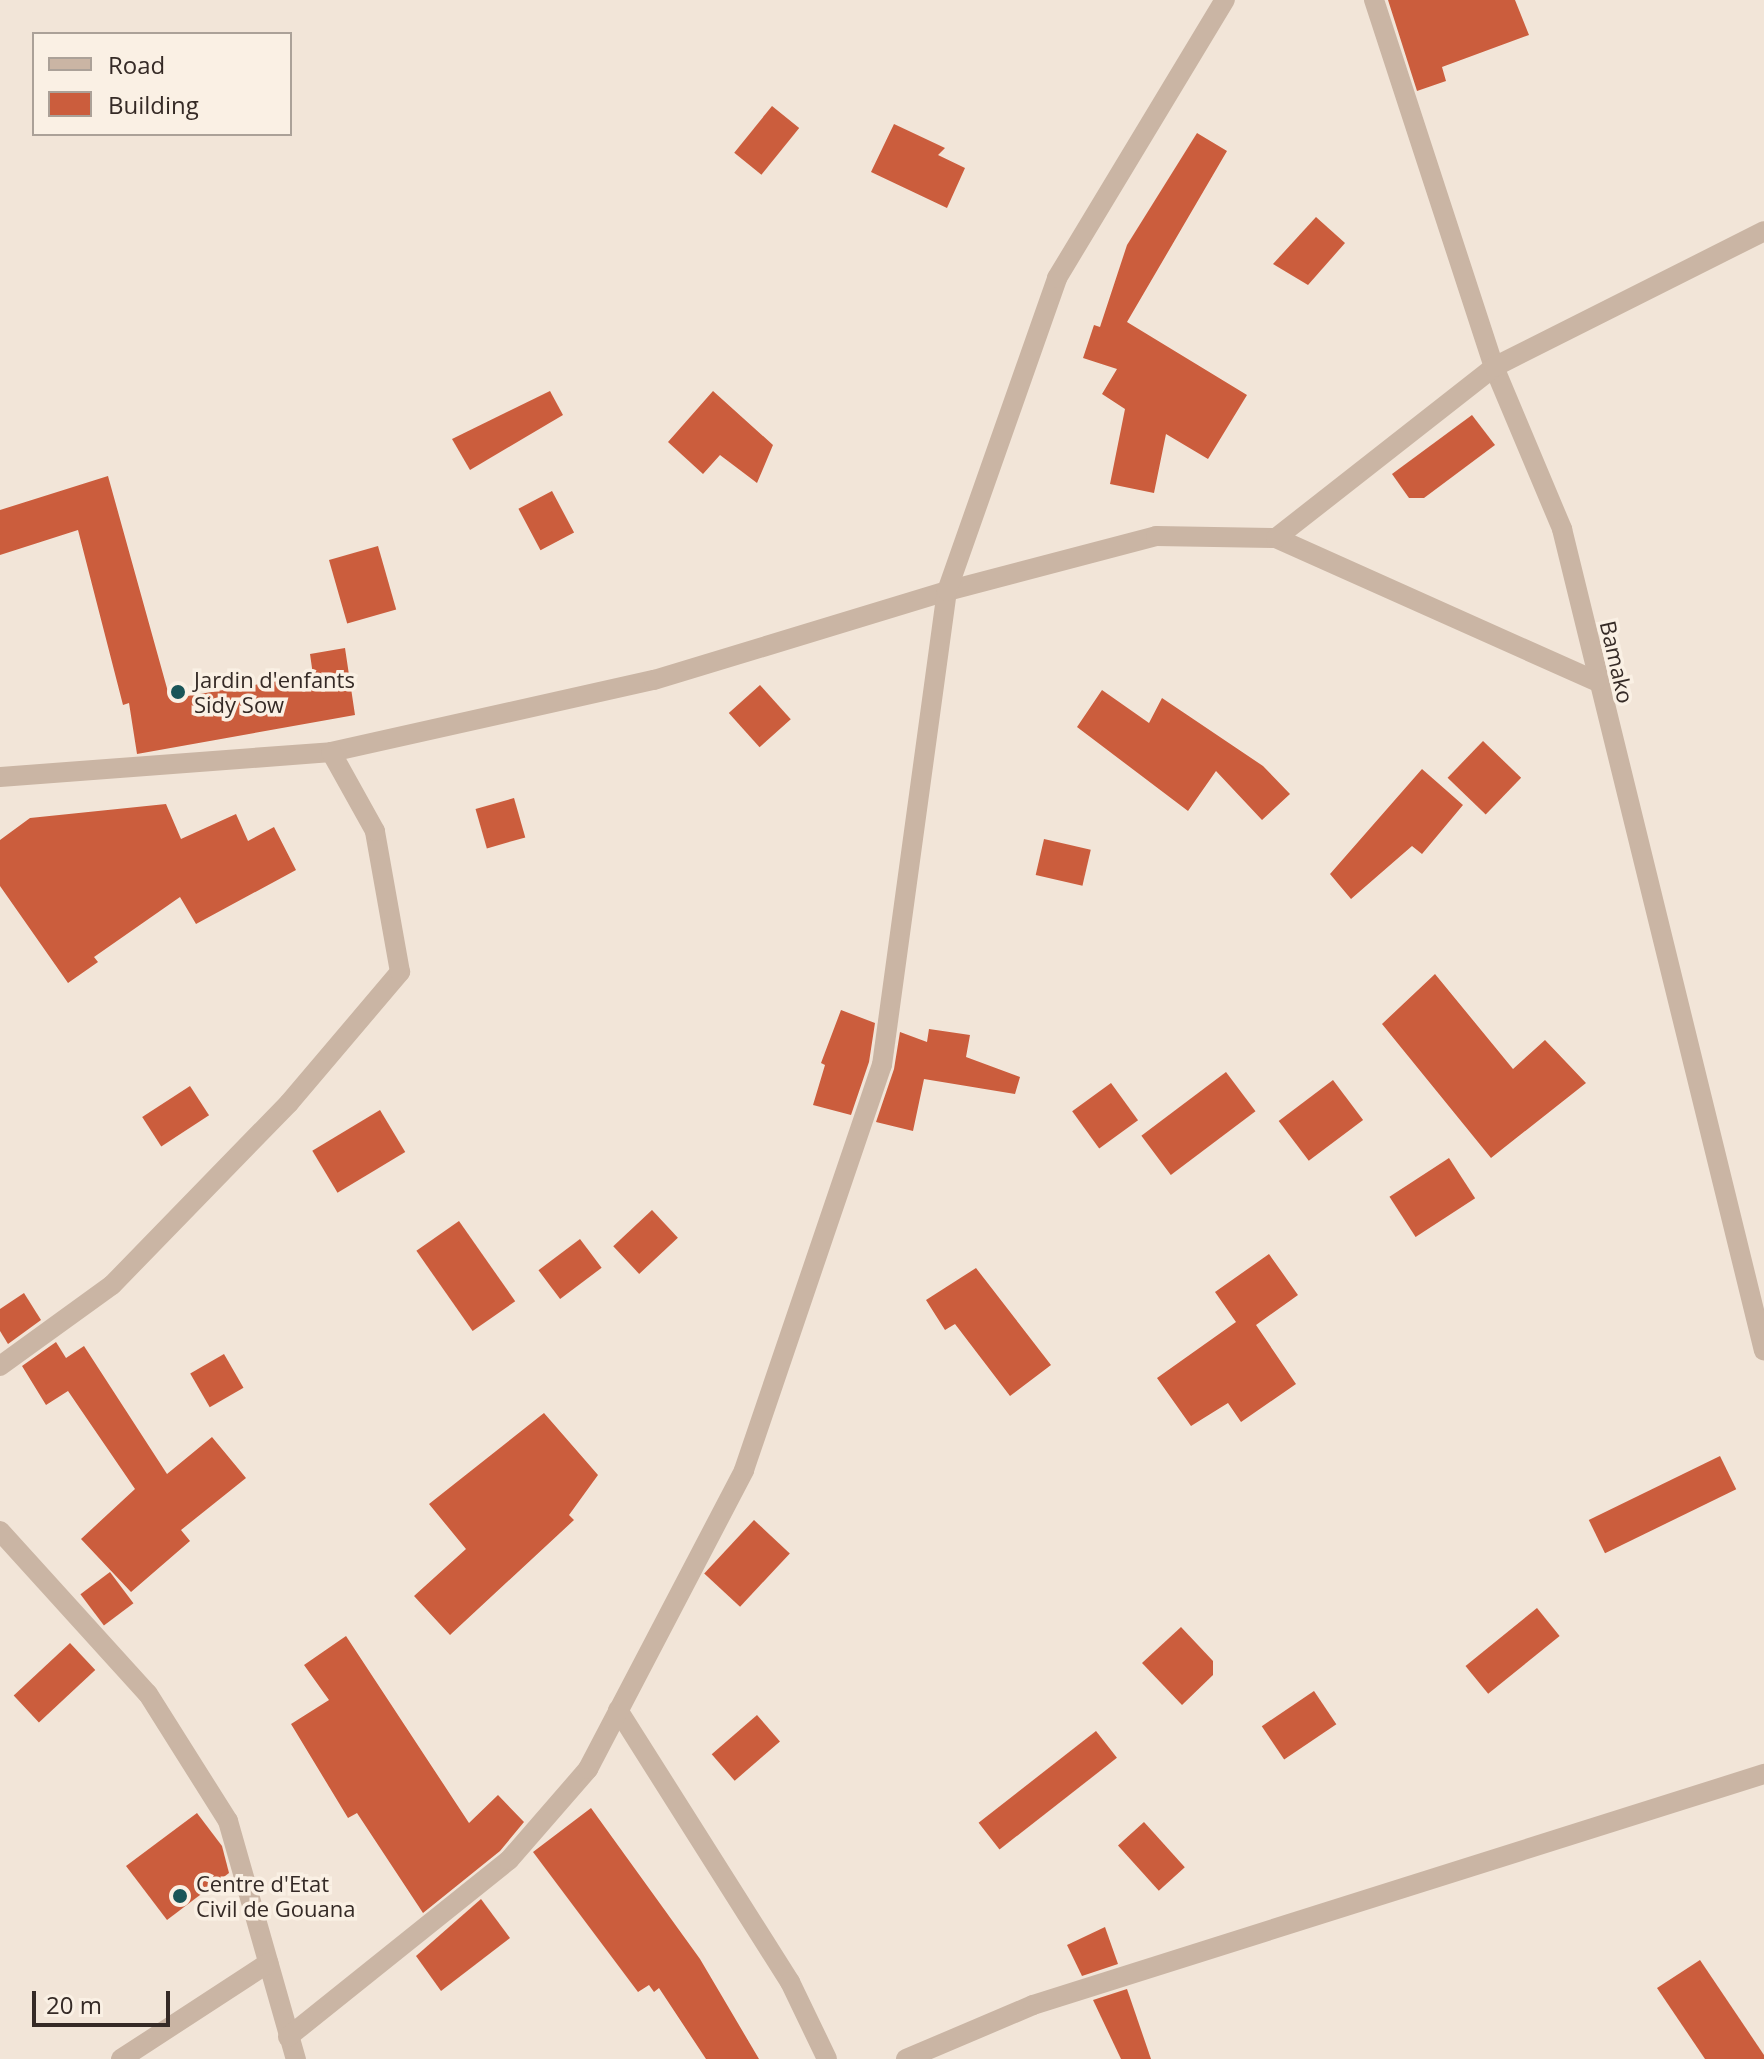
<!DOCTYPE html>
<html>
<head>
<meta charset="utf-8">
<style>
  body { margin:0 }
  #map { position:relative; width:1764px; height:2059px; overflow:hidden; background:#f2e5d8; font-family:"Open Sans",sans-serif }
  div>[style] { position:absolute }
  .building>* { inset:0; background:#cb5d3d; transform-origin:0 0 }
  .minor>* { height:20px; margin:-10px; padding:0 10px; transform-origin:10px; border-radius:10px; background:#cab5a4 }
  .dots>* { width:22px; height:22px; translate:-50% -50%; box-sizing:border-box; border:4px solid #faf0e4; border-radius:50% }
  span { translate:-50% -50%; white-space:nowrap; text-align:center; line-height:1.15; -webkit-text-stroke:7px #faf0e4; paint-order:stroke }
  .street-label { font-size:22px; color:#352a26 }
  .poi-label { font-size:22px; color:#352a26 }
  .left { translate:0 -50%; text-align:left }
  .legend { position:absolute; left:32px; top:32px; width:260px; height:104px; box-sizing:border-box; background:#faf0e4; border:2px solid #aba198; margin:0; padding:10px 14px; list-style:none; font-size:24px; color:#352a26 }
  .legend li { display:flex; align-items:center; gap:16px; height:40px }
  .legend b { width:40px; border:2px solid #aba198 }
  .scale { position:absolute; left:32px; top:1991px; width:138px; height:36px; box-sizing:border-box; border:4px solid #352a26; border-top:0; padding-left:10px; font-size:24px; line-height:28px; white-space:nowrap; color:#352a26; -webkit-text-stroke:6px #faf0e4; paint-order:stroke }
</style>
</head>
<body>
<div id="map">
  <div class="building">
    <div style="clip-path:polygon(1388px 0,1515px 0,1529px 35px,1442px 67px,1446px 81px,1417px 91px)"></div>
    <div style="left:772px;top:106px;width:35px;height:60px;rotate:39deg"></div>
    <div style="clip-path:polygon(894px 124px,945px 148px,938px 155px,965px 168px,947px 208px,871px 172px)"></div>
    <div style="clip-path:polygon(1197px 133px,1227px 151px,1127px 322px,1247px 395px,1208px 459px,1166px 434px,1154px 493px,1110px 484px,1125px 409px,1102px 394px,1117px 369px,1083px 358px,1094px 325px,1100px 327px,1127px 245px)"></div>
    <div style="clip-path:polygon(1316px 217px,1345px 243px,1308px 285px,1273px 264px)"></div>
    <div style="clip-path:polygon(550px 391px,563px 415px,470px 470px,452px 439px)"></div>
    <div style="clip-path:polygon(713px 391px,773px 445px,757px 483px,720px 455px,703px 474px,668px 442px)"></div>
    <div style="clip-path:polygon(1472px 415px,1495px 445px,1424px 498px,1409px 498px,1392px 474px)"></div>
    <div style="clip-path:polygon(108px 476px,170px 699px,313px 675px,310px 654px,345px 648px,355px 715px,137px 754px,129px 703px,123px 705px,78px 530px,0 555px,0 510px)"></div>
    <div style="left:552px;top:491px;width:47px;height:38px;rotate:62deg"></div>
    <div style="left:378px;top:546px;width:66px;height:51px;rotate:74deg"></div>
    <div style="left:760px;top:685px;width:46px;height:42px;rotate:48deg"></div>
    <div style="clip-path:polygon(1102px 690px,1149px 723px,1162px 698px,1263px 766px,1290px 794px,1262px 820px,1216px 771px,1188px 811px,1077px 727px)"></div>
    <div style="left:1483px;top:741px;width:53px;height:51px;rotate:44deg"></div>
    <div style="clip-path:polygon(1422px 769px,1463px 805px,1422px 854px,1412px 846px,1351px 899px,1330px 874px)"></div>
    <div style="left:514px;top:798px;width:41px;height:40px;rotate:74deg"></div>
    <div style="clip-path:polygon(166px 804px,181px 839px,236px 814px,248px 841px,274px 827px,296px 870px,196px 924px,180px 897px,94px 957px,98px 962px,68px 983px,0 886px,0 840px,30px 818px)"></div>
    <div style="left:1044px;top:839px;width:48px;height:37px;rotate:13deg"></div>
    <div style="clip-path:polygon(1435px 974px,1513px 1069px,1545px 1040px,1586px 1083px,1491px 1158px,1382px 1024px)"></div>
    <div style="clip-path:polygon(841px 1010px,875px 1023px,869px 1062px,851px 1115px,813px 1105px,825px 1065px,821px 1063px)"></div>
    <div style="clip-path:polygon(929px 1029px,970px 1035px,966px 1057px,1020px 1077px,1015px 1094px,924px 1079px,913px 1131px,876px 1122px,894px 1069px,900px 1032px,927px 1042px)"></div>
    <div style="left:1226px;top:1072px;width:49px;height:106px;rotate:53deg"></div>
    <div style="left:1333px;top:1080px;width:50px;height:68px;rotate:53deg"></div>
    <div style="left:1111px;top:1083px;width:46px;height:48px;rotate:54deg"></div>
    <div style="left:190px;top:1086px;width:35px;height:57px;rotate:57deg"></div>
    <div style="left:380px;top:1110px;width:49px;height:79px;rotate:59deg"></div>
    <div style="left:1449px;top:1158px;width:48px;height:71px;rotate:57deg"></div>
    <div style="left:652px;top:1210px;width:38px;height:53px;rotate:47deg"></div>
    <div style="left:459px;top:1221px;width:98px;height:52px;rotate:55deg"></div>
    <div style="left:580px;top:1239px;width:36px;height:52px;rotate:53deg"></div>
    <div style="clip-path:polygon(1269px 1254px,1298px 1295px,1256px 1325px,1296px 1384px,1241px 1422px,1228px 1403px,1191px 1426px,1157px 1378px,1236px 1322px,1215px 1292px)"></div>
    <div style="clip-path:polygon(976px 1268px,1051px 1365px,1010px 1396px,955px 1324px,945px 1330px,926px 1300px)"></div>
    <div style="clip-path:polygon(24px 1293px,41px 1320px,8px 1344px,0 1331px,0 1309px)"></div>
    <div style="clip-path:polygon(56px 1342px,66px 1358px,84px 1346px,167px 1474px,212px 1437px,246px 1478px,181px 1530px,190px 1541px,131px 1592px,81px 1539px,135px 1489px,68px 1391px,46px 1405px,22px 1366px)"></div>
    <div style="left:224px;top:1354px;width:39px;height:39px;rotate:60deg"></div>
    <div style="clip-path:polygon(544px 1413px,598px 1475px,569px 1515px,574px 1520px,450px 1635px,414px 1596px,466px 1549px,429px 1504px)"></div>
    <div style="left:1720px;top:1456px;width:37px;height:146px;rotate:64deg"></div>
    <div style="left:754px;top:1520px;width:49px;height:73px;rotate:43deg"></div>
    <div style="left:110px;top:1572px;width:39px;height:37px;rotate:53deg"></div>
    <div style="left:1537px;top:1608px;width:36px;height:92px;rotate:51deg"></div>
    <div style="clip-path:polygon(1181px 1627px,1213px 1661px,1213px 1675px,1182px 1705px,1142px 1663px)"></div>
    <div style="clip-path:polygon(346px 1636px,469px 1823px,498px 1795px,524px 1822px,500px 1851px,423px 1913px,357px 1813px,348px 1818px,291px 1724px,329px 1700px,304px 1665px)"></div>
    <div style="left:70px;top:1643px;width:37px;height:77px;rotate:47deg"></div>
    <div style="left:1314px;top:1691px;width:40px;height:63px;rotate:56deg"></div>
    <div style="left:757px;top:1715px;width:35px;height:60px;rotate:49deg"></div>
    <div style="left:1096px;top:1731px;width:34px;height:149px;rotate:52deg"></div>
    <div style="clip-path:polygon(591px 1808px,700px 1959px,759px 2059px,706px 2059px,659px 1988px,654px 1992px,649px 1985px,638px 1992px,533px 1852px)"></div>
    <div style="clip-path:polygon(197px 1813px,222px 1846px,229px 1873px,167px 1920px,126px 1866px)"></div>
    <div style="left:1144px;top:1822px;width:61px;height:35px;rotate:48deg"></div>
    <div style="clip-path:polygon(481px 1899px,510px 1938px,441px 1991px,416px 1956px)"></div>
    <div style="clip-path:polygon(1105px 1927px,1118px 1964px,1082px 1976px,1067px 1945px)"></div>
    <div style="clip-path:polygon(1700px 1960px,1764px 2055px,1764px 2059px,1705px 2059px,1657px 1988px)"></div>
    <div style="clip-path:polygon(1127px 1989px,1151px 2059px,1121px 2059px,1093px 2000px)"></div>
  </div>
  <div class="minor">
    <div style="left:1374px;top:0;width:386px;rotate:71.9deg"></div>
    <div style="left:1494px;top:367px;width:176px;rotate:67.2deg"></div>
    <div style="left:1562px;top:529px;width:846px;rotate:76.19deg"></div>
    <div style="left:1276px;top:538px;width:350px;rotate:24.1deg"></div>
    <div style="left:0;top:777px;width:332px;rotate:-4.3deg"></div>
    <div style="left:331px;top:752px;width:331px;rotate:-12.6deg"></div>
    <div style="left:654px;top:680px;width:306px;rotate:-16.9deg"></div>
    <div style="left:947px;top:591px;width:216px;rotate:-14.7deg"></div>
    <div style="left:1156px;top:536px;width:120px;rotate:1deg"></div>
    <div style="left:1276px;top:538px;width:277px;rotate:-38.1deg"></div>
    <div style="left:1494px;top:367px;width:302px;rotate:-26.7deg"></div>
    <div style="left:0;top:1366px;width:138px;rotate:-35.9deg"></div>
    <div style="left:112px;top:1285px;width:254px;rotate:-45.8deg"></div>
    <div style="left:289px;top:1103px;width:172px;rotate:-49.7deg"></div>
    <div style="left:400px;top:972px;width:143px;rotate:-100.1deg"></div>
    <div style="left:375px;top:831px;width:90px;rotate:-119.1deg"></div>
    <div style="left:0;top:1531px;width:220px;rotate:47.8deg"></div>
    <div style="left:148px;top:1694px;width:150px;rotate:57.8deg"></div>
    <div style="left:228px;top:1821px;width:248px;rotate:74.1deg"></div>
    <div style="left:618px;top:1710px;width:322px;rotate:57.7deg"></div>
    <div style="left:790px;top:1982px;width:85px;rotate:64.3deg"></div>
    <div style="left:288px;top:2037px;width:283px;rotate:-38.7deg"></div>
    <div style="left:509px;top:1860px;width:121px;rotate:-49deg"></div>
    <div style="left:588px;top:1769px;width:337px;rotate:-62.4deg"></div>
    <div style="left:744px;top:1470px;width:428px;rotate:-71.2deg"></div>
    <div style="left:882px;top:1065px;width:478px;rotate:-82.2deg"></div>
    <div style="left:947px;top:591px;width:332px;rotate:-70.6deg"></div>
    <div style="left:1057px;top:278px;width:325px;rotate:-58.9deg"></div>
    <div style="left:121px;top:2059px;width:176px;rotate:-33.1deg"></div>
    <div style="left:906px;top:2059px;width:138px;rotate:-23deg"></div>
    <div style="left:1033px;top:2005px;width:767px;rotate:-17.54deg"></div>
  </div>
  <div class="dots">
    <div style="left:178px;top:692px;background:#1a5558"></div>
    <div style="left:180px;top:1896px;background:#1a5558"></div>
  </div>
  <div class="street-label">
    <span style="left:1617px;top:662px;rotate:77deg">Bamako</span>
  </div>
  <div class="poi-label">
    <span class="left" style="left:194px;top:692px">Jardin d'enfants<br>Sidy Sow</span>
    <span class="left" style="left:196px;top:1896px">Centre d'Etat<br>Civil de Gouana</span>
  </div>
  <ul class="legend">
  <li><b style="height:10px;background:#cab5a4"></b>Road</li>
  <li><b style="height:22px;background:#cb5d3d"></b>Building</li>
  </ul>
  <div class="scale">20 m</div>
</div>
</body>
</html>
